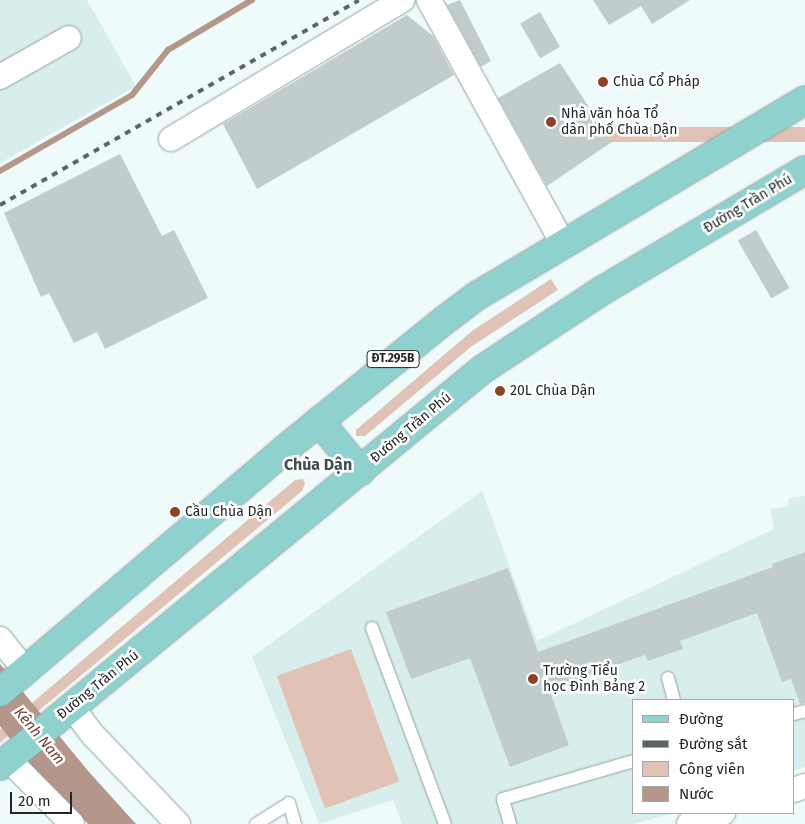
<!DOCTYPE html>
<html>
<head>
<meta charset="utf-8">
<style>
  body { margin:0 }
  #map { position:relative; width:805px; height:824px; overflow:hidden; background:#eefbfa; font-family:"Fira Sans",sans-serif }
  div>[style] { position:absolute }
  .built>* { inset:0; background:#d8eeec }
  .green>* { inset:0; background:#e0c2b6; transform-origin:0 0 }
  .water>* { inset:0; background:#b5968a }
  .stream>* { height:6px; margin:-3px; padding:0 3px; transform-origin:3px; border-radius:3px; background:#b5968a }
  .building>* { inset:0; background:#c1cdcc; transform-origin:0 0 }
  .roads { filter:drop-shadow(0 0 1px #96a2a1) drop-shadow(0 0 1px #96a2a1) }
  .lane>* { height:12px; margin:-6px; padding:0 6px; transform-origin:6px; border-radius:6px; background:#fff }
  .street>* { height:24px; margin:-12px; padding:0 12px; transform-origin:12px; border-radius:12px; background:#fff }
  .primary>* { height:28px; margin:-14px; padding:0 14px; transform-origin:14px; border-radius:14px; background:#8fd1ce }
  .rail>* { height:4px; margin-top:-2px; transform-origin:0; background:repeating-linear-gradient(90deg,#5d6464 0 6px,transparent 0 12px) }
  .dots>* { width:14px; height:14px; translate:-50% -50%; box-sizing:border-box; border:2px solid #fff; border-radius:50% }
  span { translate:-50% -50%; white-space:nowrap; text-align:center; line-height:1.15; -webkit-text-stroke:5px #fff; paint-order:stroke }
  .shield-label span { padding:1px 4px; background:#fff; border:1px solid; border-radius:4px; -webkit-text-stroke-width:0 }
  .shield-label { font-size:12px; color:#222727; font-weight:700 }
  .poi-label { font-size:14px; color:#222727 }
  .left { translate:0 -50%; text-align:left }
  .street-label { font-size:14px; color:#222727 }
  .water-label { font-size:15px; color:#714230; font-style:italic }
  .quarter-label { font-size:16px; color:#424d4c; font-weight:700 }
  .legend { position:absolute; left:632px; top:699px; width:162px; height:115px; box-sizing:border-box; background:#fff; border:1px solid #a7a9a9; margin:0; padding:6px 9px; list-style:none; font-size:15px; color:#222727 }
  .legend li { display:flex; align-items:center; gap:10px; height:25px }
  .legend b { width:25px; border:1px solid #a7a9a9 }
  .scale { position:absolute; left:10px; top:792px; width:62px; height:22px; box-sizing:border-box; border:2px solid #222727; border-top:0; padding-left:6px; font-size:15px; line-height:18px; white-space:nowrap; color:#222727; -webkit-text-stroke:4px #fff; paint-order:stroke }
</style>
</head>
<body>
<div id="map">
  <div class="built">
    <div style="clip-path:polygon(0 0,87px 0,136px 86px,0 163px)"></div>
    <div style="clip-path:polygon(482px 491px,537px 641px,774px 529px,770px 509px,788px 506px,789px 498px,805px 496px,805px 767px,794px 771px,794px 700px,634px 700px,634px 813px,674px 813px,634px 824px,402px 824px,393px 800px,319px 824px,252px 657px)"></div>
  </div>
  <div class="green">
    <div style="left:805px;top:127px;width:15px;height:218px;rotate:90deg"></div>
    <div style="clip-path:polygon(551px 279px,558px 290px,472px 346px,365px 436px,356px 436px,356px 430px,472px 331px)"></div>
    <div style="clip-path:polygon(303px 479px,305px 483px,302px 491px,0 743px,0 730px,295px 480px)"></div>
    <div style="left:351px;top:649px;width:141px;height:79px;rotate:70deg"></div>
  </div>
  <div class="water">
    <div style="clip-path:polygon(0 664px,89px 772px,136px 824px,88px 824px,31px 765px,0 726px)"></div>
  </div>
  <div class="stream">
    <div style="left:0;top:171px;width:152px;rotate:-29.9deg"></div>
    <div style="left:132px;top:95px;width:58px;rotate:-51.3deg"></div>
    <div style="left:168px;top:50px;width:98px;rotate:-30.8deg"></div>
  </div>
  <div class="building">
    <div style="clip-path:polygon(460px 0,491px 61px,481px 67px,447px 5px)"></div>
    <div style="clip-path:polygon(593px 0,690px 0,652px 24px,641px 6px,609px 25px)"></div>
    <div style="left:540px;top:12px;width:40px;height:23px;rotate:60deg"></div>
    <div style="clip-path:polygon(407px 15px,433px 36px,454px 75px,257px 189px,223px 124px)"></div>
    <div style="clip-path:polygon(560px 63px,612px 142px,547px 186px,498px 98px)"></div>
    <div style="clip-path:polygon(120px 154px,162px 236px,174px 230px,208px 298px,105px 349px,97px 332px,74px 343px,49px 293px,41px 297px,4px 213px)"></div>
    <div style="left:756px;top:230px;width:67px;height:21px;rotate:60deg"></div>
    <div style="clip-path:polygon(805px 552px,805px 703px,800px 704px,791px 679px,782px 682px,757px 613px,680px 641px,683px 649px,648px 661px,645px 655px,549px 689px,569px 745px,510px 767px,470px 658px,411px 679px,386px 612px,508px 568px,538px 652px,773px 567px,772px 564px)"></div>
  </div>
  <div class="roads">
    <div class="lane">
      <div style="left:372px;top:628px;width:209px;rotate:69.6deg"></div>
      <div style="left:668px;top:678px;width:23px;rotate:75deg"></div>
      <div style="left:794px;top:714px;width:11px;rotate:-15deg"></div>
      <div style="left:256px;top:824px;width:39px;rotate:-32deg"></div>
      <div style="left:289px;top:803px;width:22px;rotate:74deg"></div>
      <div style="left:510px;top:824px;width:26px;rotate:-106deg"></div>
      <div style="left:503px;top:799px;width:136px;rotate:-16.2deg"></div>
    </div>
    <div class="street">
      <div style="left:429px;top:0;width:278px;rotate:61.2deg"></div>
      <div style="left:0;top:77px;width:79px;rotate:-29.5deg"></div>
      <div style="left:171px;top:139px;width:270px;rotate:-31deg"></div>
      <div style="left:0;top:639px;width:40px;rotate:51deg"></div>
      <div style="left:71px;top:706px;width:38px;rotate:53deg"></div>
      <div style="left:94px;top:736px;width:122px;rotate:46.3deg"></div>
      <div style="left:8px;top:759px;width:91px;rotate:45.4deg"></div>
      <div style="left:794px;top:790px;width:12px;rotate:-20deg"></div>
      <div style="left:689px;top:824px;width:36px;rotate:-18deg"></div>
    </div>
    <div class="primary">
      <div style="left:319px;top:421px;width:65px;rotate:50.6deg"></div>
      <div style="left:0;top:692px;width:373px;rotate:-40.4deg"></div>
      <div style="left:284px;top:450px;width:208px;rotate:-39deg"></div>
      <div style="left:446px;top:319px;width:36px;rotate:-37deg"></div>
      <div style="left:475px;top:297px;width:384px;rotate:-30.8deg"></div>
      <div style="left:0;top:766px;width:625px;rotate:-39.42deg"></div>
      <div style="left:483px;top:369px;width:144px;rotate:-33.4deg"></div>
      <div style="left:603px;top:290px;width:235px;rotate:-30.7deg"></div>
    </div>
  </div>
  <div class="rail">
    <div style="left:0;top:205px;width:413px;rotate:-29.7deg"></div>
  </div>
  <div class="dots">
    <div style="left:603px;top:82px;background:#8c4324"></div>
    <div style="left:551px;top:122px;background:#8c4324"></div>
    <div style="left:500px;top:391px;background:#8c4324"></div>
    <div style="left:175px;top:512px;background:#8c4324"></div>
    <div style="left:533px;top:679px;background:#8c4324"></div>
  </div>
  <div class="shield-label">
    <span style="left:393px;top:359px">ĐT.295B</span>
  </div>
  <div class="poi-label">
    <span class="left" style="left:613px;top:82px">Chùa Cổ Pháp</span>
    <span class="left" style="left:561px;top:122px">Nhà văn hóa Tổ<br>dân phố Chùa Dận</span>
    <span class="left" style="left:510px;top:391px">20L Chùa Dận</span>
    <span class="left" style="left:185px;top:512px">Cầu Chùa Dận</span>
    <span class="left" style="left:543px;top:679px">Trường Tiểu<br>học Đình Bảng 2</span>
  </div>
  <div class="street-label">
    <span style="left:748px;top:204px;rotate:-31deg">Đường Trần Phú</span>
    <span style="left:411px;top:428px;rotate:-40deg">Đường Trần Phú</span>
    <span style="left:98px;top:685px;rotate:-39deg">Đường Trần Phú</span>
  </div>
  <div class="water-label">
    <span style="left:39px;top:736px;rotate:50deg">Kênh Nam</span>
  </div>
  <div class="quarter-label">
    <span style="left:318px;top:465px">Chùa Dận</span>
  </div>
  <ul class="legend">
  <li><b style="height:6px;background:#8fd1ce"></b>Đường</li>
  <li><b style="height:6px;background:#5d6464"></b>Đường sắt</li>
  <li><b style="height:14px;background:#e0c2b6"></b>Công viên</li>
  <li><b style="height:14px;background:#b5968a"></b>Nước</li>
  </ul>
  <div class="scale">20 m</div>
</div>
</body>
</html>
